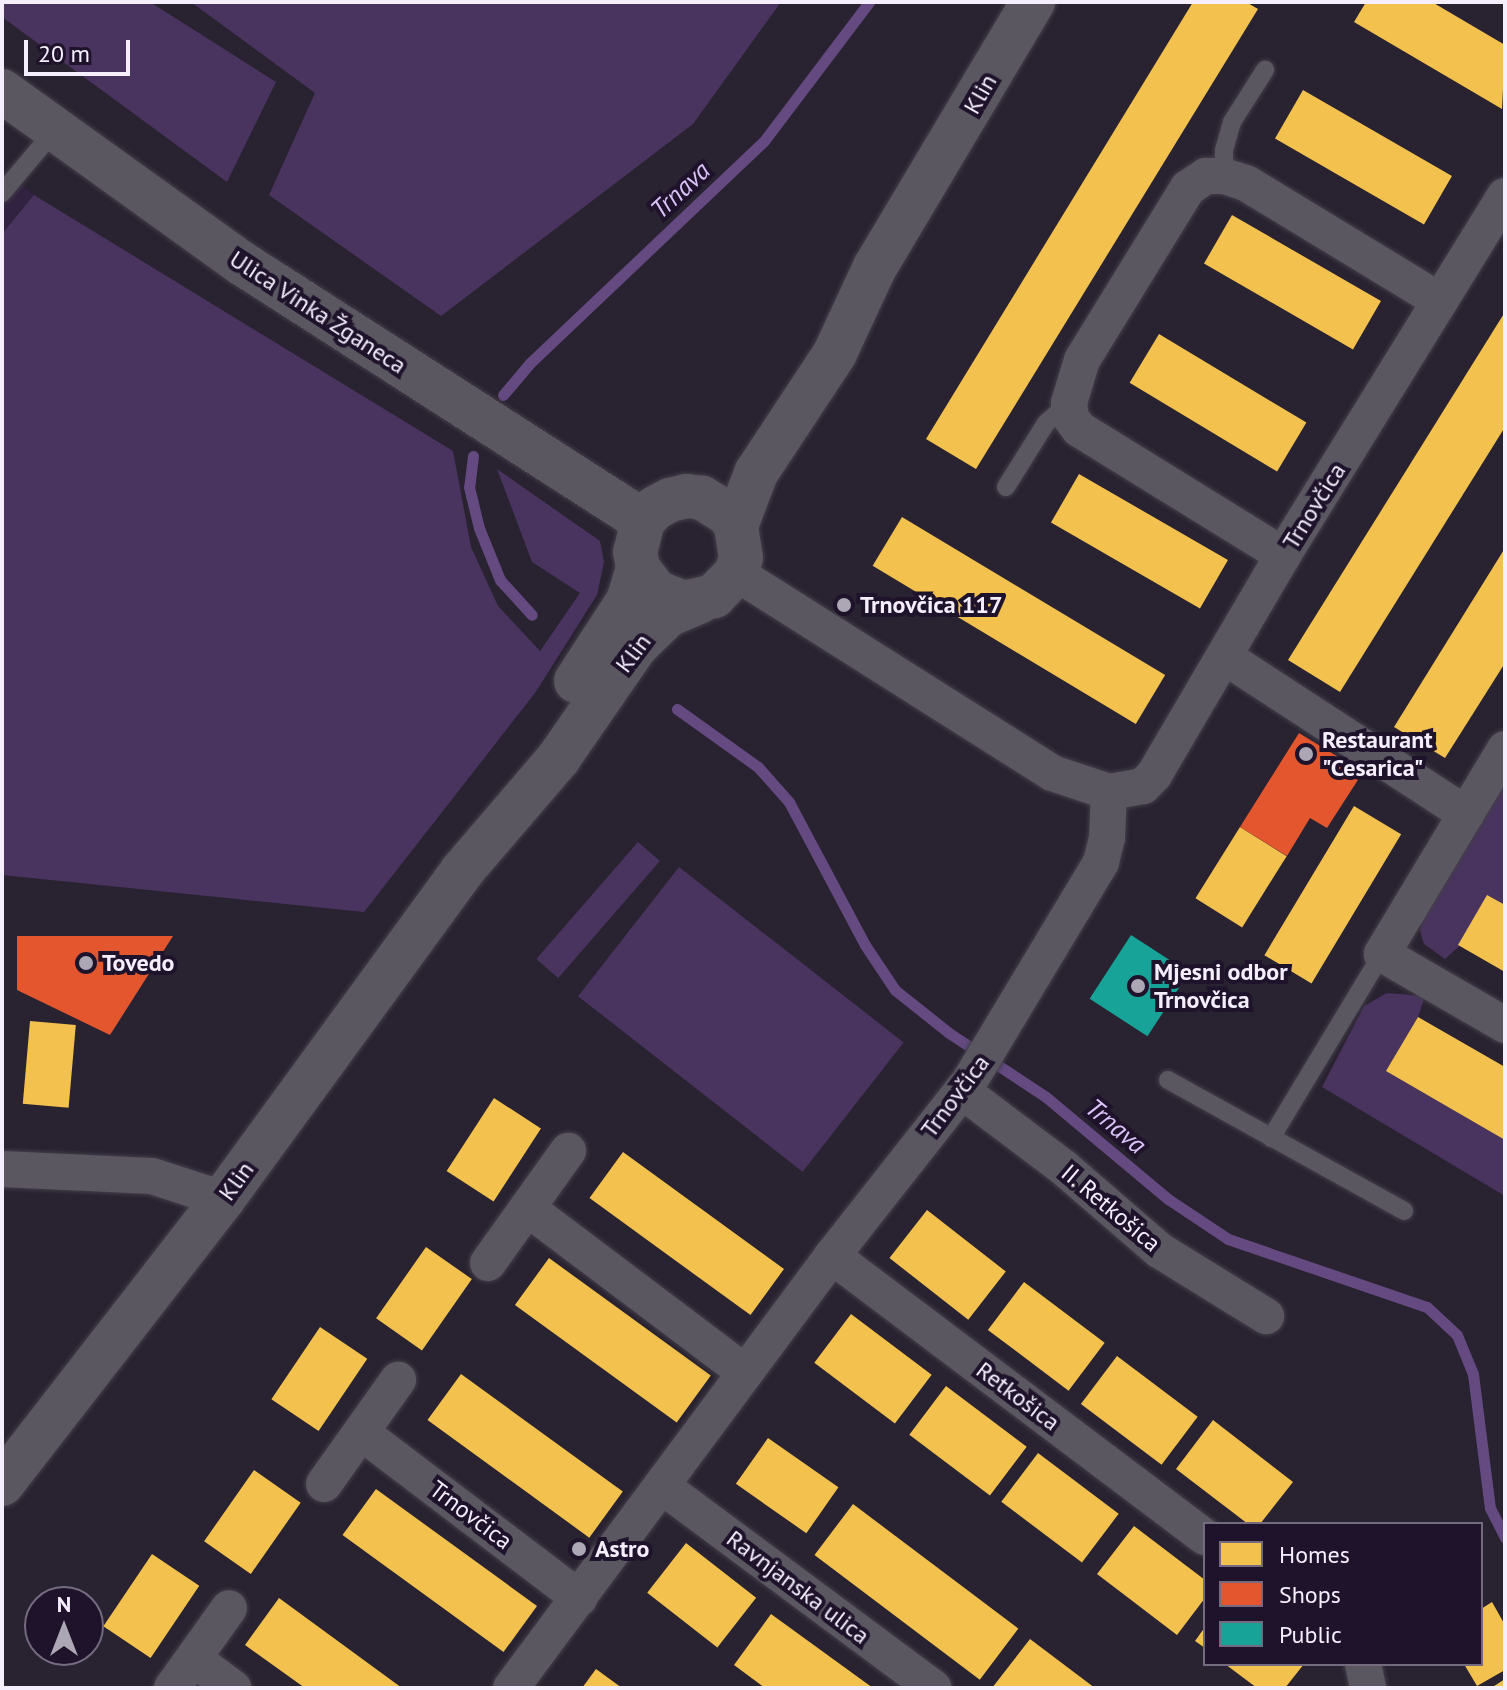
<!DOCTYPE html>
<html>
<head>
<meta charset="utf-8">
<style>
  body { margin:0 }
  #map { position:relative; width:1507px; height:1690px; overflow:hidden; background:#292230; font-family:"PT Sans",sans-serif }
  div>[style] { position:absolute }
  .built>* { inset:0; background:#302240 }
  .green>* { inset:0; background:#493460; transform-origin:0 0 }
  .homes>* { inset:0; background:#f2c14e; transform-origin:0 0 }
  .shops>* { inset:0; background:#e4572e }
  .public>* { inset:0; background:#17a398; transform-origin:0 0 }
  .stream>* { height:11px; margin:-5.5px; padding:0 5.5px; transform-origin:5.5px; border-radius:5.5px; background:#644a81 }
  .roads { filter:drop-shadow(0 0 2px #433d49) drop-shadow(0 0 2px #433d49) }
  .lane>* { height:18px; margin:-9px; padding:0 9px; transform-origin:9px; border-radius:9px; background:#5b5761 }
  .street>* { height:36px; margin:-18px; padding:0 18px; transform-origin:18px; border-radius:18px; background:#5b5761 }
  .secondary>* { height:44px; margin:-22px; padding:0 22px; transform-origin:22px; border-radius:22px; background:#5b5761 }
  .dots>* { width:22px; height:22px; translate:-50% -50%; box-sizing:border-box; border:4px solid #1f132c; border-radius:50% }
  span { translate:-50% -50%; white-space:nowrap; text-align:center; line-height:1.15; -webkit-text-stroke:8px #1f132c; paint-order:stroke }
  .street-label { font-size:24px; color:#f4eefd }
  .poi-label { font-size:24px; color:#f4eefd; font-weight:700 }
  .left { translate:0 -50%; text-align:left }
  .water-label { font-size:26px; color:#d9c2f7; font-style:italic }
  .frame { position:absolute; inset:0; border:4px solid #f4eefd; pointer-events:none }
  .legend { position:absolute; left:1203px; top:1522px; width:280px; height:144px; box-sizing:border-box; background:#1f132c; border:2px solid #746b80; margin:0; padding:10px 14px; list-style:none; font-size:24px; color:#f4eefd }
  .legend li { display:flex; align-items:center; gap:16px; height:40px }
  .legend b { width:40px; border:2px solid #746b80 }
  .north { position:absolute; left:24px; top:1586px; width:80px; height:80px; box-sizing:border-box; background:#1f132c; border:2px solid #746b80; border-radius:50%; rotate:0deg; font-size:22px; font-weight:700; line-height:32px; text-align:center; color:#f4eefd }
  .north::after { content:''; display:block; margin:auto; width:28px; height:36px; background:#ada7b5; clip-path:polygon(50% 0,100% 100%,50% 72%,0 100%) }
  .scale { position:absolute; left:24px; top:40px; width:106px; height:36px; box-sizing:border-box; border:4px solid #f4eefd; border-top:0; padding-left:10px; font-size:24px; line-height:28px; white-space:nowrap; color:#f4eefd; -webkit-text-stroke:6px #1f132c; paint-order:stroke }
</style>
</head>
<body>
<div id="map">
  <div class="built">
    <div style="clip-path:polygon(2px 168px,34px 195px,2px 234px)"></div>
  </div>
  <div class="green">
    <div style="clip-path:polygon(2px 2px,150px 2px,276px 82px,227px 182px,2px 17px)"></div>
    <div style="clip-path:polygon(191px 2px,781px 2px,693px 124px,441px 316px,269px 195px,315px 93px)"></div>
    <div style="clip-path:polygon(34px 195px,453px 451px,471px 547px,498px 606px,540px 651px,580px 593px,532px 562px,497px 469px,600px 541px,604px 562px,597px 595px,535px 693px,364px 912px,2px 875px,2px 234px)"></div>
    <div style="clip-path:polygon(1505px 780px,1505px 905px,1445px 959px,1424px 944px,1420px 931px,1423px 910px)"></div>
    <div style="left:638px;top:842px;width:29px;height:155px;rotate:41deg"></div>
    <div style="left:679px;top:867px;width:285px;height:164px;rotate:38deg"></div>
    <div style="clip-path:polygon(1387px 993px,1425px 996px,1418px 1017px,1387px 1071px,1505px 1140px,1505px 1196px,1322px 1087px,1364px 1006px)"></div>
  </div>
  <div class="homes">
    <div style="clip-path:polygon(1193px 2px,1246px 2px,1258px 9px,976px 469px,926px 439px)"></div>
    <div style="clip-path:polygon(1366px 2px,1432px 2px,1505px 45px,1502px 109px,1354px 22px)"></div>
    <div style="left:1303px;top:90px;width:172px;height:56px;rotate:30deg"></div>
    <div style="left:1232px;top:215px;width:172px;height:56px;rotate:30deg"></div>
    <div style="clip-path:polygon(1505px 312px,1505px 427px,1340px 692px,1288px 660px)"></div>
    <div style="left:1159px;top:334px;width:172px;height:57px;rotate:31deg"></div>
    <div style="left:1079px;top:474px;width:172px;height:56px;rotate:30deg"></div>
    <div style="left:902px;top:517px;width:307px;height:57px;rotate:31deg"></div>
    <div style="clip-path:polygon(1505px 548px,1505px 663px,1445px 758px,1394px 727px)"></div>
    <div style="left:1354px;top:806px;width:55px;height:174px;rotate:31deg"></div>
    <div style="left:1240px;top:827px;width:55px;height:84px;rotate:32deg"></div>
    <div style="clip-path:polygon(1487px 895px,1505px 905px,1505px 972px,1458px 945px)"></div>
    <div style="clip-path:polygon(1418px 1017px,1505px 1067px,1505px 1140px,1386px 1071px)"></div>
    <div style="left:30px;top:1021px;width:46px;height:83px;rotate:5deg"></div>
    <div style="left:494px;top:1098px;width:56px;height:87px;rotate:33deg"></div>
    <div style="left:623px;top:1152px;width:199px;height:57px;rotate:36deg"></div>
    <div style="left:927px;top:1210px;width:100px;height:61px;rotate:38deg"></div>
    <div style="left:426px;top:1247px;width:56px;height:87px;rotate:35deg"></div>
    <div style="left:549px;top:1258px;width:200px;height:58px;rotate:36deg"></div>
    <div style="left:1024px;top:1282px;width:101px;height:60px;rotate:37deg"></div>
    <div style="left:851px;top:1314px;width:101px;height:61px;rotate:37deg"></div>
    <div style="left:320px;top:1327px;width:57px;height:87px;rotate:34deg"></div>
    <div style="left:1117px;top:1356px;width:101px;height:60px;rotate:37deg"></div>
    <div style="left:461px;top:1374px;width:200px;height:57px;rotate:36deg"></div>
    <div style="left:946px;top:1386px;width:101px;height:61px;rotate:37deg"></div>
    <div style="clip-path:polygon(1213px 1420px,1293px 1482px,1260px 1524px,1248px 1524px,1176px 1469px)"></div>
    <div style="left:768px;top:1438px;width:86px;height:56px;rotate:35deg"></div>
    <div style="left:1038px;top:1453px;width:101px;height:61px;rotate:37deg"></div>
    <div style="left:254px;top:1470px;width:57px;height:87px;rotate:35deg"></div>
    <div style="left:376px;top:1489px;width:199px;height:57px;rotate:36deg"></div>
    <div style="left:853px;top:1504px;width:207px;height:64px;rotate:37deg"></div>
    <div style="clip-path:polygon(1134px 1526px,1205px 1580px,1205px 1598px,1177px 1635px,1097px 1574px)"></div>
    <div style="left:686px;top:1543px;width:89px;height:63px;rotate:38deg"></div>
    <div style="left:152px;top:1554px;width:57px;height:87px;rotate:34deg"></div>
    <div style="clip-path:polygon(279px 1598px,402px 1688px,305px 1688px,245px 1645px)"></div>
    <div style="clip-path:polygon(1492px 1602px,1505px 1625px,1505px 1670px,1477px 1686px,1464px 1664px,1481px 1664px,1481px 1609px)"></div>
    <div style="clip-path:polygon(771px 1614px,873px 1688px,765px 1688px,734px 1665px)"></div>
    <div style="clip-path:polygon(1205px 1627px,1205px 1648px,1195px 1641px)"></div>
    <div style="clip-path:polygon(1030px 1639px,1095px 1688px,992px 1688px)"></div>
    <div style="clip-path:polygon(1225px 1664px,1304px 1664px,1285px 1688px,1257px 1688px)"></div>
    <div style="clip-path:polygon(596px 1669px,622px 1688px,582px 1688px)"></div>
    <div style="clip-path:polygon(1505px 1679px,1505px 1688px,1491px 1688px)"></div>
  </div>
  <div class="shops">
    <div style="clip-path:polygon(1299px 733px,1363px 772px,1327px 828px,1310px 818px,1287px 856px,1240px 827px)"></div>
    <div style="clip-path:polygon(17px 936px,173px 936px,110px 1035px,17px 990px)"></div>
  </div>
  <div class="public">
    <div style="left:1131px;top:935px;width:69px;height:76px;rotate:33deg"></div>
  </div>
  <div class="stream">
    <div style="left:503px;top:395px;width:42px;rotate:-49.8deg"></div>
    <div style="left:530px;top:363px;width:323px;rotate:-43.5deg"></div>
    <div style="left:764px;top:141px;width:174px;rotate:-52.9deg"></div>
    <div style="left:473px;top:456px;width:31px;rotate:97deg"></div>
    <div style="left:469px;top:487px;width:42px;rotate:76.3deg"></div>
    <div style="left:479px;top:528px;width:56px;rotate:68deg"></div>
    <div style="left:500px;top:580px;width:47px;rotate:47.6deg"></div>
    <div style="left:677px;top:709px;width:100px;rotate:35.6deg"></div>
    <div style="left:758px;top:767px;width:47px;rotate:48.5deg"></div>
    <div style="left:789px;top:802px;width:162px;rotate:62deg"></div>
    <div style="left:865px;top:945px;width:54px;rotate:56.3deg"></div>
    <div style="left:895px;top:990px;width:69px;rotate:38.5deg"></div>
    <div style="left:949px;top:1033px;width:116px;rotate:33.4deg"></div>
    <div style="left:1046px;top:1097px;width:159px;rotate:39.9deg"></div>
    <div style="left:1168px;top:1199px;width:72px;rotate:33.7deg"></div>
    <div style="left:1228px;top:1239px;width:210px;rotate:18.9deg"></div>
    <div style="left:1427px;top:1307px;width:41px;rotate:43deg"></div>
    <div style="left:1457px;top:1335px;width:42px;rotate:67.7deg"></div>
    <div style="left:1473px;top:1374px;width:135px;rotate:82.8deg"></div>
    <div style="left:1490px;top:1508px;width:33px;rotate:63deg"></div>
  </div>
  <div class="roads">
    <div class="lane">
      <div style="left:1224px;top:176px;width:26px;rotate:-90deg"></div>
      <div style="left:1224px;top:150px;width:29px;rotate:-74deg"></div>
      <div style="left:1232px;top:122px;width:62px;rotate:-57.6deg"></div>
      <div style="left:2px;top:193px;width:81px;rotate:-50deg"></div>
      <div style="left:1006px;top:487px;width:75px;rotate:-58deg"></div>
      <div style="left:1046px;top:423px;width:30px;rotate:-41deg"></div>
      <div style="left:1168px;top:1080px;width:270px;rotate:29deg"></div>
      <div style="left:1271px;top:1138px;width:215px;rotate:-58.9deg"></div>
    </div>
    <div class="street">
      <div style="left:1283px;top:555px;width:240px;rotate:-148.3deg"></div>
      <div style="left:1079px;top:429px;width:14px;rotate:-126deg"></div>
      <div style="left:1071px;top:418px;width:15px;rotate:-98deg"></div>
      <div style="left:1069px;top:403px;width:45px;rotate:-73.2deg"></div>
      <div style="left:1082px;top:360px;width:202px;rotate:-58.4deg"></div>
      <div style="left:1188px;top:188px;width:22px;rotate:-34deg"></div>
      <div style="left:1206px;top:176px;width:18px"></div>
      <div style="left:1224px;top:176px;width:23px;rotate:18deg"></div>
      <div style="left:1246px;top:183px;width:227px;rotate:31.3deg"></div>
      <div style="left:736px;top:573px;width:374px;rotate:32.3deg"></div>
      <div style="left:1052px;top:773px;width:60px;rotate:18.4deg"></div>
      <div style="left:1109px;top:792px;width:35px;rotate:-10deg"></div>
      <div style="left:1143px;top:786px;width:16px;rotate:-45deg"></div>
      <div style="left:1154px;top:775px;width:255px;rotate:-59.6deg"></div>
      <div style="left:1283px;top:555px;width:422px;rotate:-58.3deg"></div>
      <div style="left:1225px;top:657px;width:288px;rotate:33.1deg"></div>
      <div style="left:1505px;top:749px;width:239px;rotate:121deg"></div>
      <div style="left:1382px;top:954px;width:142px;rotate:30deg"></div>
      <div style="left:962px;top:1091px;width:128px;rotate:37deg"></div>
      <div style="left:1064px;top:1168px;width:125px;rotate:40.8deg"></div>
      <div style="left:1159px;top:1250px;width:126px;rotate:31.7deg"></div>
      <div style="left:2px;top:1169px;width:150px;rotate:2.7deg"></div>
      <div style="left:152px;top:1176px;width:75px;rotate:17.9deg"></div>
      <div style="left:527px;top:1208px;width:273px;rotate:37deg"></div>
      <div style="left:832px;top:1256px;width:467px;rotate:37deg"></div>
      <div style="left:488px;top:1263px;width:138px;rotate:-54.5deg"></div>
      <div style="left:362px;top:1433px;width:273px;rotate:37.2deg"></div>
      <div style="left:324px;top:1484px;width:128px;rotate:-54.6deg"></div>
      <div style="left:663px;top:1487px;width:337px;rotate:36.6deg"></div>
      <div style="left:194px;top:1659px;width:49px;rotate:36.6deg"></div>
      <div style="left:1363px;top:1664px;width:25px;rotate:78deg"></div>
      <div style="left:172px;top:1688px;width:98px;rotate:-54.5deg"></div>
      <div style="left:511px;top:1688px;width:538px;rotate:-53.39deg"></div>
      <div style="left:832px;top:1256px;width:221px;rotate:-51.8deg"></div>
      <div style="left:969px;top:1082px;width:257px;rotate:-59deg"></div>
      <div style="left:1101px;top:862px;width:25px;rotate:-76deg"></div>
      <div style="left:1107px;top:838px;width:46px;rotate:-87.5deg"></div>
    </div>
    <div class="secondary">
      <div style="left:2px;top:91px;width:297px;rotate:35.7deg"></div>
      <div style="left:243px;top:264px;width:475px;rotate:32.7deg"></div>
      <div style="left:736px;top:526px;width:14px;rotate:-124deg"></div>
      <div style="left:728px;top:514px;width:31px;rotate:-148deg"></div>
      <div style="left:702px;top:498px;width:15px;rotate:-172deg"></div>
      <div style="left:687px;top:496px;width:17px;rotate:167deg"></div>
      <div style="left:670px;top:500px;width:17px;rotate:152deg"></div>
      <div style="left:655px;top:508px;width:18px;rotate:133deg"></div>
      <div style="left:643px;top:521px;width:32px;rotate:104deg"></div>
      <div style="left:635px;top:552px;width:16px;rotate:79deg"></div>
      <div style="left:638px;top:568px;width:30px;rotate:53deg"></div>
      <div style="left:656px;top:592px;width:30px;rotate:21deg"></div>
      <div style="left:684px;top:603px;width:31px;rotate:-13deg"></div>
      <div style="left:714px;top:596px;width:32px;rotate:-46deg"></div>
      <div style="left:736px;top:573px;width:16px;rotate:-72deg"></div>
      <div style="left:741px;top:558px;width:32px;rotate:-99deg"></div>
      <div style="left:736px;top:526px;width:57px;rotate:-69.3deg"></div>
      <div style="left:756px;top:473px;width:144px;rotate:-56.6deg"></div>
      <div style="left:835px;top:353px;width:95px;rotate:-65.1deg"></div>
      <div style="left:875px;top:267px;width:309px;rotate:-59.2deg"></div>
      <div style="left:576px;top:681px;width:95px;rotate:-57deg"></div>
      <div style="left:628px;top:601px;width:34px;rotate:-73deg"></div>
      <div style="left:2px;top:1484px;width:361px;rotate:-52.2deg"></div>
      <div style="left:223px;top:1199px;width:406px;rotate:-53.9deg"></div>
      <div style="left:462px;top:871px;width:148px;rotate:-49.4deg"></div>
      <div style="left:558px;top:759px;width:137px;rotate:-55.4deg"></div>
      <div style="left:636px;top:646px;width:45px;rotate:-44.1deg"></div>
      <div style="left:668px;top:615px;width:34px;rotate:-23deg"></div>
    </div>
  </div>
  <div class="dots">
    <div style="left:844px;top:605px;background:#ada7b5"></div>
    <div style="left:1306px;top:754px;background:#ada7b5"></div>
    <div style="left:86px;top:963px;background:#ada7b5"></div>
    <div style="left:1138px;top:986px;background:#ada7b5"></div>
    <div style="left:579px;top:1549px;background:#ada7b5"></div>
  </div>
  <div class="street-label">
    <span style="left:980px;top:94px;rotate:-60deg">Klin</span>
    <span style="left:318px;top:312px;rotate:33deg">Ulica Vinka Žganeca</span>
    <span style="left:1314px;top:506px;rotate:-58deg">Trnovčica</span>
    <span style="left:633px;top:653px;rotate:-53deg">Klin</span>
    <span style="left:955px;top:1096px;rotate:-53deg">Trnovčica</span>
    <span style="left:236px;top:1181px;rotate:-54deg">Klin</span>
    <span style="left:1111px;top:1208px;rotate:40deg">II. Retkošica</span>
    <span style="left:1018px;top:1396px;rotate:37deg">Retkošica</span>
    <span style="left:471px;top:1515px;rotate:37deg">Trnovčica</span>
    <span style="left:798px;top:1587px;rotate:37deg">Ravnjanska ulica</span>
  </div>
  <div class="poi-label">
    <span class="left" style="left:860px;top:605px">Trnovčica 117</span>
    <span class="left" style="left:1322px;top:754px">Restaurant<br>"Cesarica"</span>
    <span class="left" style="left:102px;top:963px">Tovedo</span>
    <span class="left" style="left:1154px;top:986px">Mjesni odbor<br>Trnovčica</span>
    <span class="left" style="left:595px;top:1549px">Astro</span>
  </div>
  <div class="water-label">
    <span style="left:680px;top:190px;rotate:-43deg">Trnava</span>
    <span style="left:1116px;top:1126px;rotate:40deg">Trnava</span>
  </div>
  <div class="frame"></div>
  <ul class="legend">
  <li><b style="height:22px;background:#f2c14e"></b>Homes</li>
  <li><b style="height:22px;background:#e4572e"></b>Shops</li>
  <li><b style="height:22px;background:#17a398"></b>Public</li>
  </ul>
  <div class="north">N</div>
  <div class="scale">20 m</div>
</div>
</body>
</html>
